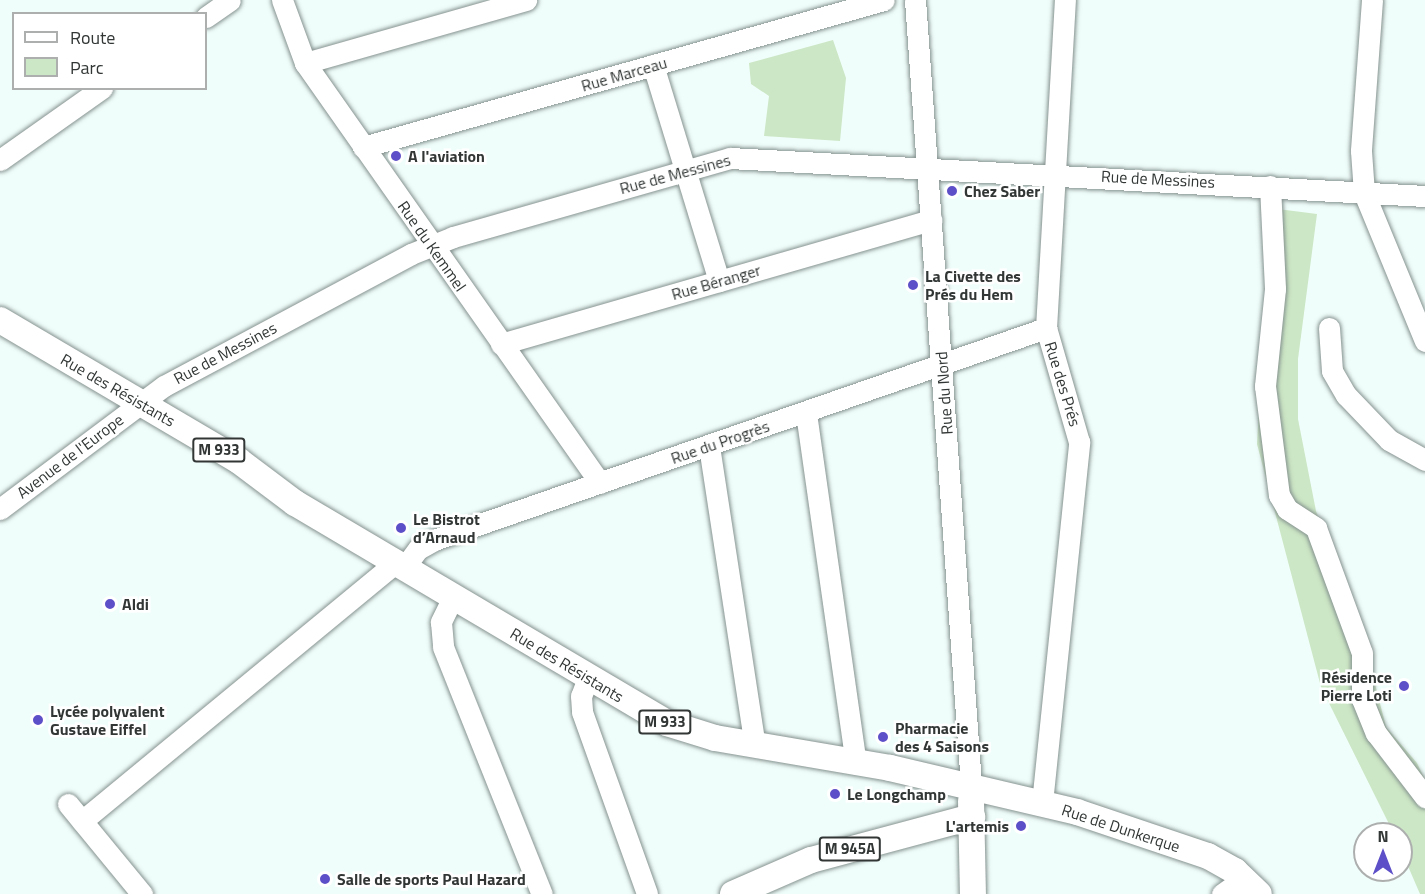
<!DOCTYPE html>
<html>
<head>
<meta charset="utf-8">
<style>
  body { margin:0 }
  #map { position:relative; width:1425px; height:894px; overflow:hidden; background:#f0fefb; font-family:"Titillium Web",sans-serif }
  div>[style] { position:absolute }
  .green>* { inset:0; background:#cce7c5 }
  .roads { filter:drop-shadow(0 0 2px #85928f) drop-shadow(0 0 2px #85928f) }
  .minor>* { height:21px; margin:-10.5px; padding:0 10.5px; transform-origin:10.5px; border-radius:10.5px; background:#fff }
  .major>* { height:26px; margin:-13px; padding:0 13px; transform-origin:13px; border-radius:13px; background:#fff }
  .dots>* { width:16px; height:16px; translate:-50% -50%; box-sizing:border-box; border:3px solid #fff; border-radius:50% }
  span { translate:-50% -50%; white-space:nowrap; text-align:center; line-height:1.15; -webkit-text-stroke:5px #fff; paint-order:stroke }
  .shield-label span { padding:2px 4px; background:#fff; border:2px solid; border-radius:4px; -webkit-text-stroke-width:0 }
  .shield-label { font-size:15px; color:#323736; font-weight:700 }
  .street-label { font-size:16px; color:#323736 }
  .poi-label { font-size:16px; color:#323736; font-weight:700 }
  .left { translate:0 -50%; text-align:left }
  .right { translate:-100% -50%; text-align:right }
  .legend { position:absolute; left:12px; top:12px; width:195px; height:78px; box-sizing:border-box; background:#fff; border:2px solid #adafaf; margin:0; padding:8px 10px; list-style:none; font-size:18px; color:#323736 }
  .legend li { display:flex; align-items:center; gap:12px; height:30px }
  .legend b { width:30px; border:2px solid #adafaf }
  .north { position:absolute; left:1353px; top:822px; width:60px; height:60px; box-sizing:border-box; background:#fff; border:2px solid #adafaf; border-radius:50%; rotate:0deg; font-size:16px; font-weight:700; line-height:24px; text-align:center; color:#323736 }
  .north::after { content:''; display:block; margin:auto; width:21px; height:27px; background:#5d4fc7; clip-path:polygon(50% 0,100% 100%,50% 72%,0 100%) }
</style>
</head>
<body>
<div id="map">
  <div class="green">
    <div style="clip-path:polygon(833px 40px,846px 78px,840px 141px,764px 136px,769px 96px,751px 84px,749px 63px)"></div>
    <div style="clip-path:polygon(1270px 208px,1317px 214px,1298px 359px,1298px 419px,1316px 511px,1363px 637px,1386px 727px,1417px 763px,1425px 780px,1425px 894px,1420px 894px,1401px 850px,1401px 834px,1394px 834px,1321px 687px,1257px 444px)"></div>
  </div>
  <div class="roads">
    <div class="minor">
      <div style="left:282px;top:0;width:67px;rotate:69.9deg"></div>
      <div style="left:305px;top:63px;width:513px;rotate:54.92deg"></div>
      <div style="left:915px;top:0;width:788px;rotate:85.92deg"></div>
      <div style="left:1372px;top:0;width:151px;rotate:94.2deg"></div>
      <div style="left:1361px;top:151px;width:42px;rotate:85.9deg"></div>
      <div style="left:1364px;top:193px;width:160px;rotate:67.6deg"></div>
      <div style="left:206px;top:17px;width:29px;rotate:-35deg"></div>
      <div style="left:305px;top:63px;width:230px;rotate:-15.9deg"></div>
      <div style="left:653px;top:65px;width:226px;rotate:73deg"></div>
      <div style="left:363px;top:147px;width:541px;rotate:-15.76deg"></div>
      <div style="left:0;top:160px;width:125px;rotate:-35.2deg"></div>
      <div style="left:1270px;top:186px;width:103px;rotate:87.2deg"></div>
      <div style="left:1275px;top:289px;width:98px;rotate:95.9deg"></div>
      <div style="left:1265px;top:386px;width:110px;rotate:82.7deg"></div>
      <div style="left:1279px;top:495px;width:16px;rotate:60deg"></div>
      <div style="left:1287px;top:509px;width:35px;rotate:33deg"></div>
      <div style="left:1316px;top:528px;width:133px;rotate:69.8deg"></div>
      <div style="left:1362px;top:653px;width:46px;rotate:90deg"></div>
      <div style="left:1362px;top:699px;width:37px;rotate:68deg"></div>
      <div style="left:1376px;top:733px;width:81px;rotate:52.6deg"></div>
      <div style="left:1329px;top:328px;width:43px;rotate:86deg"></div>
      <div style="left:1332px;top:371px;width:28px;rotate:60deg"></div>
      <div style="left:1346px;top:395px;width:62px;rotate:46.3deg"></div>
      <div style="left:1389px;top:440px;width:41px;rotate:29.1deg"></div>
      <div style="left:501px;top:344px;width:448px;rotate:-16.1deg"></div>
      <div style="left:806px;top:413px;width:354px;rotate:81.9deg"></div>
      <div style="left:709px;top:446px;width:303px;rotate:81.3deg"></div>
      <div style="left:0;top:509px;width:205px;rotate:-36.9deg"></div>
      <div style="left:164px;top:386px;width:280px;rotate:-28.1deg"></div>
      <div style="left:411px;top:254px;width:45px;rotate:-22deg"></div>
      <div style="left:453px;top:237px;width:288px;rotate:-15.9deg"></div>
      <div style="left:730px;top:158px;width:696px;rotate:3.13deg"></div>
      <div style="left:404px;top:568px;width:24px;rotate:-54deg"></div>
      <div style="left:418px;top:549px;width:18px;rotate:-29deg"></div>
      <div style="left:434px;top:540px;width:648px;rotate:-19.11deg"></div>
      <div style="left:453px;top:597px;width:28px;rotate:116deg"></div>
      <div style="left:441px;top:622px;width:25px;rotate:85deg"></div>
      <div style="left:443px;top:647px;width:266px;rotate:68.2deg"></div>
      <div style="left:588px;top:678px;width:19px;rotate:111deg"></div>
      <div style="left:581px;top:696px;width:16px;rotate:86deg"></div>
      <div style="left:582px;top:712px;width:193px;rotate:70.3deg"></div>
      <div style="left:1042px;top:803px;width:363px;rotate:-84.1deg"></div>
      <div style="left:1079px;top:442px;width:119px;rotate:-106.1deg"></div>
      <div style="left:1046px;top:328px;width:329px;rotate:-86.7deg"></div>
      <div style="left:68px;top:804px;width:117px;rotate:50.6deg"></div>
      <div style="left:82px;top:821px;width:406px;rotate:-39.5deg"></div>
      <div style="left:1222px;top:894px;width:28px;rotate:-35deg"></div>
    </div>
    <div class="major">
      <div style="left:0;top:320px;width:277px;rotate:30.5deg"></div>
      <div style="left:239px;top:461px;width:70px;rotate:36.9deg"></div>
      <div style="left:295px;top:503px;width:432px;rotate:30.6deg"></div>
      <div style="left:667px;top:723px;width:50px;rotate:17.4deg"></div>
      <div style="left:715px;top:738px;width:178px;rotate:9.7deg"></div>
      <div style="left:890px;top:768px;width:192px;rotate:13.2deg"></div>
      <div style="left:1077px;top:812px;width:138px;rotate:18.6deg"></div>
      <div style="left:1208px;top:856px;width:31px;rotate:29deg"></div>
      <div style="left:1235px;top:871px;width:33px;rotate:44deg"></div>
      <div style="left:971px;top:801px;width:93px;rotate:88.8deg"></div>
      <div style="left:733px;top:894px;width:85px;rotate:-23.6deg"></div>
      <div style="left:811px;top:860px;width:167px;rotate:-15deg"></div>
    </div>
  </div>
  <div class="dots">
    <div style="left:396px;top:156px;background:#5d4fc7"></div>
    <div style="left:952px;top:191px;background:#5d4fc7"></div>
    <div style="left:913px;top:285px;background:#5d4fc7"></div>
    <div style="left:401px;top:528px;background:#5d4fc7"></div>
    <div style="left:110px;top:604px;background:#5d4fc7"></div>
    <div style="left:1404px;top:686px;background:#5d4fc7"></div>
    <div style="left:38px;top:720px;background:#5d4fc7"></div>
    <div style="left:883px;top:737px;background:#5d4fc7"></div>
    <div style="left:835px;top:794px;background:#5d4fc7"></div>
    <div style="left:1021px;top:826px;background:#5d4fc7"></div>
    <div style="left:325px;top:879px;background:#5d4fc7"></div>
  </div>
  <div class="shield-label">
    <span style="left:219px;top:450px">M 933</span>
    <span style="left:665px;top:722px">M 933</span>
    <span style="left:850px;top:849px">M 945A</span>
  </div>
  <div class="street-label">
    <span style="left:624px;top:74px;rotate:-16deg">Rue Marceau</span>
    <span style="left:675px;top:174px;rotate:-15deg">Rue de Messines</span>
    <span style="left:1158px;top:179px;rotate:3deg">Rue de Messines</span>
    <span style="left:432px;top:246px;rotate:55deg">Rue du Kemmel</span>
    <span style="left:716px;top:282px;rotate:-16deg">Rue Béranger</span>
    <span style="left:225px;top:353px;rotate:-28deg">Rue de Messines</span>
    <span style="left:1063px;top:384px;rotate:73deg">Rue des Prés</span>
    <span style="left:118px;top:390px;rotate:30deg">Rue des Résistants</span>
    <span style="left:944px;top:393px;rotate:-94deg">Rue du Nord</span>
    <span style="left:720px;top:442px;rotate:-19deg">Rue du Progrès</span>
    <span style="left:70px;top:456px;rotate:-37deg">Avenue de l'Europe</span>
    <span style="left:567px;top:665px;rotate:31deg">Rue des Résistants</span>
    <span style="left:1121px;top:828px;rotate:18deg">Rue de Dunkerque</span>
  </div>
  <div class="poi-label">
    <span class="left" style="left:408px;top:156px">A l'aviation</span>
    <span class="left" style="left:964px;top:191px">Chez Saber</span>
    <span class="left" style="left:925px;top:285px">La Civette des<br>Prés du Hem</span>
    <span class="left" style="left:413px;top:528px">Le Bistrot<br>d’Arnaud</span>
    <span class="left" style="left:122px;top:604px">Aldi</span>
    <span class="right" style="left:1392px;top:686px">Résidence<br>Pierre Loti</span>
    <span class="left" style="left:50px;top:720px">Lycée polyvalent<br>Gustave Eiffel</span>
    <span class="left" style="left:895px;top:737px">Pharmacie<br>des 4 Saisons</span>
    <span class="left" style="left:847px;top:794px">Le Longchamp</span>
    <span class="right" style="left:1009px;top:826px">L'artemis</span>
    <span class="left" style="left:337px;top:879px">Salle de sports Paul Hazard</span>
  </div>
  <ul class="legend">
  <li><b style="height:8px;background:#fff"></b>Route</li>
  <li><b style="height:16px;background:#cce7c5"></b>Parc</li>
  </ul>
  <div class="north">N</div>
</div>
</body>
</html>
